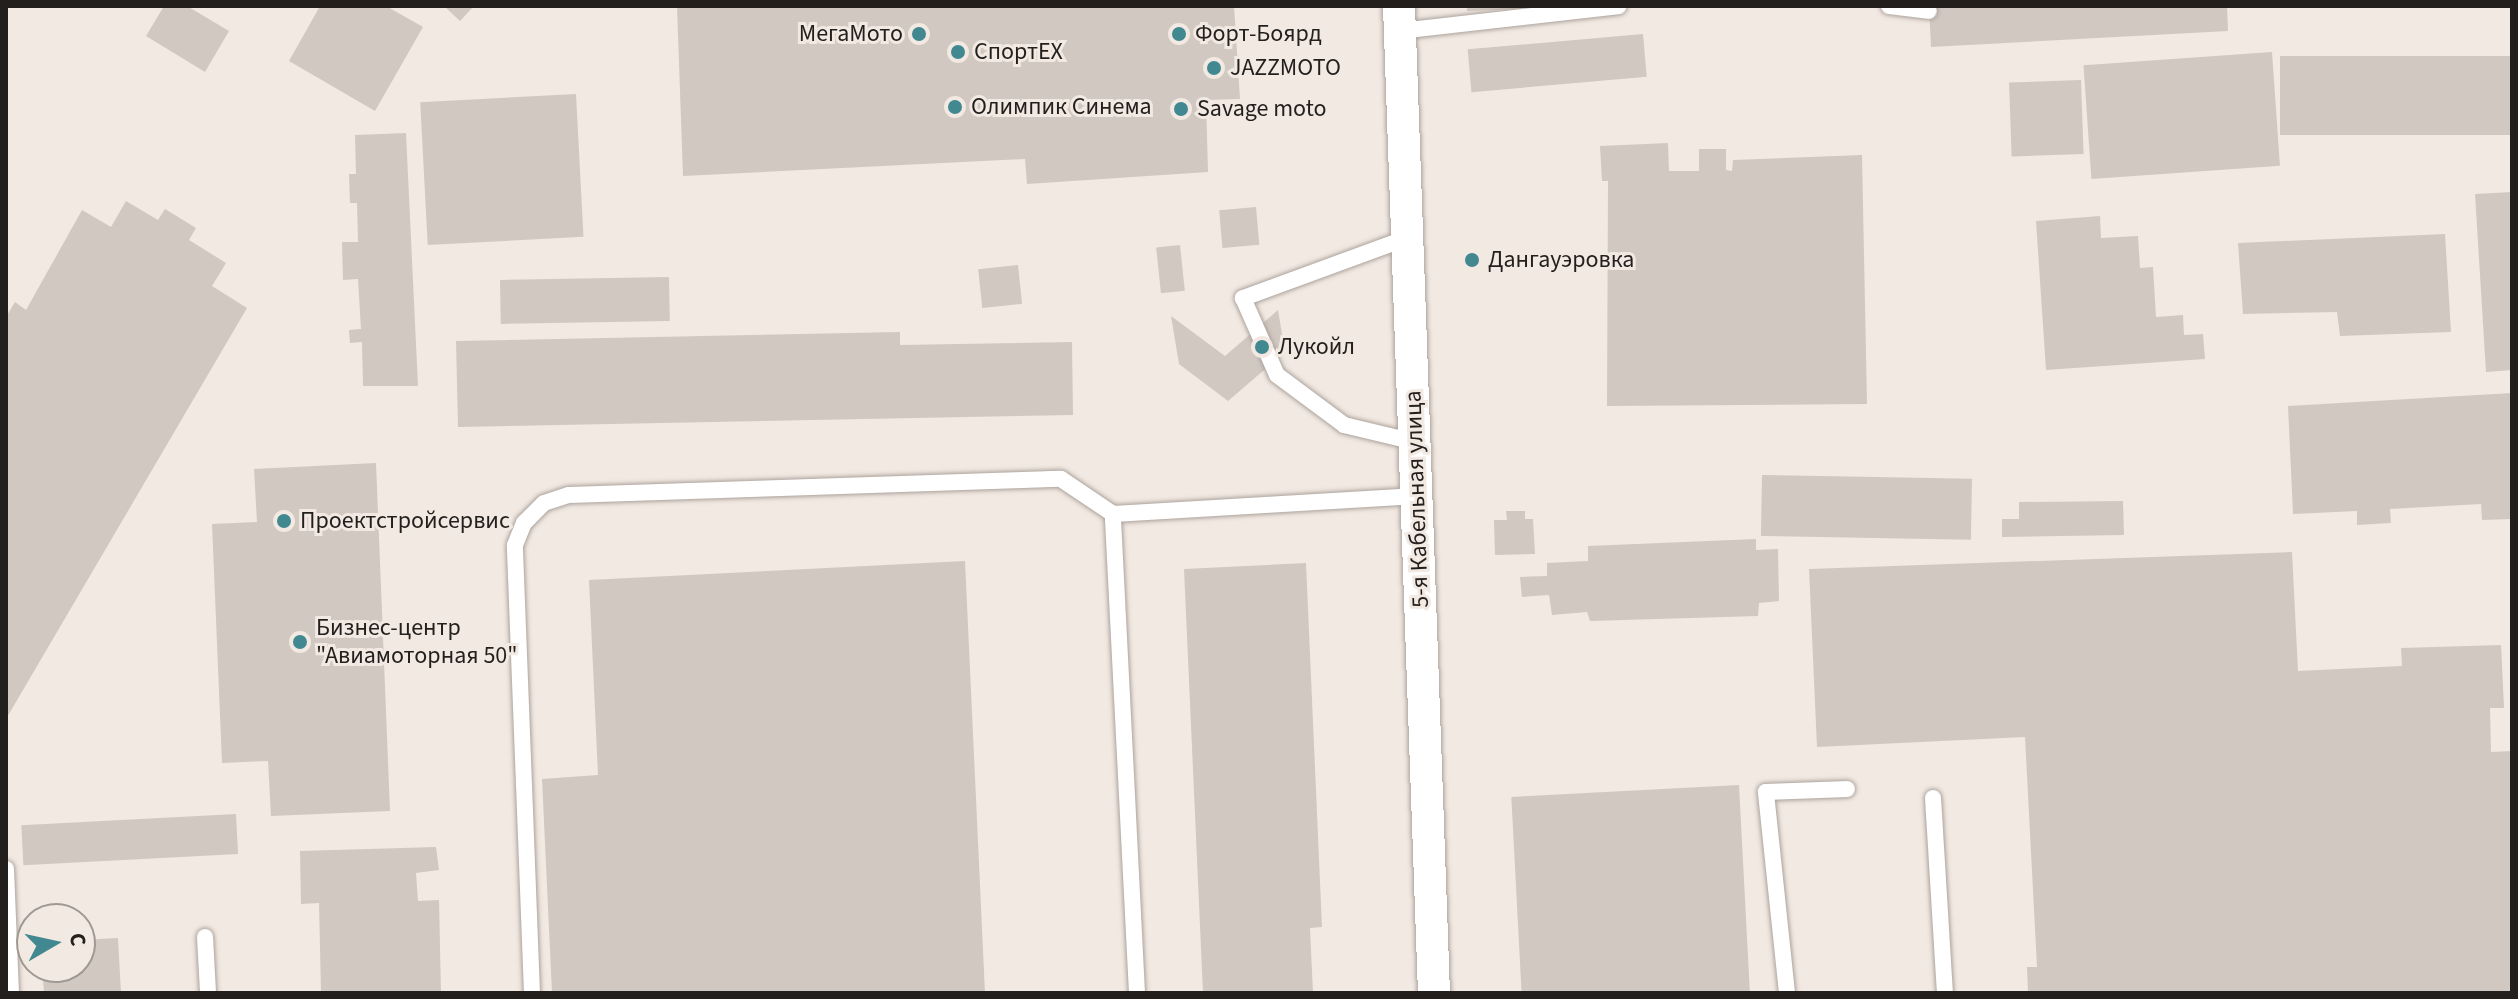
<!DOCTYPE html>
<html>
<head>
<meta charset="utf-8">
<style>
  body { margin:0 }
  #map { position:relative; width:2518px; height:999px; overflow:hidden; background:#f2e9e2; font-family:"Source Sans 3",sans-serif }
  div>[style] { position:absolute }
  .building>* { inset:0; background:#d1c8c2; transform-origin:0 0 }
  .roads { filter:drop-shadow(0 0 2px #aca39d) drop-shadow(0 0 2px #aca39d) }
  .service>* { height:16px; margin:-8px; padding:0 8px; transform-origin:8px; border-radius:8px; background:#fff }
  .minor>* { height:32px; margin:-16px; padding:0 16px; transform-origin:16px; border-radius:16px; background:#fff }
  .dots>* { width:22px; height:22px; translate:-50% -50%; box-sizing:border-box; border:4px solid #f2e9e2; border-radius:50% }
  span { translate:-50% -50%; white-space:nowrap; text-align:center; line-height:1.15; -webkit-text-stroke:6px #f2e9e2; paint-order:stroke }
  .poi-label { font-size:24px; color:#221f1c }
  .right { translate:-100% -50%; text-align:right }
  .left { translate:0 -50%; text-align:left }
  .street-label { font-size:24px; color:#221f1c }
  .frame { position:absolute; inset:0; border:8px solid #221f1c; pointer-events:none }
  .north { position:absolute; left:16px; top:903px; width:80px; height:80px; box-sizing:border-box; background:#f2e9e2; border:2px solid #9f9893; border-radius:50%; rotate:81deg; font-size:22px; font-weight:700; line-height:32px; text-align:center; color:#221f1c }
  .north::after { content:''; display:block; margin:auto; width:28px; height:36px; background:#418891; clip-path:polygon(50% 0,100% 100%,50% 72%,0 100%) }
</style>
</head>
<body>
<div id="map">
  <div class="building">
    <div style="clip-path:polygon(164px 6px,187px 6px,229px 31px,205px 72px,146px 36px)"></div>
    <div style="clip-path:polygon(320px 6px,386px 6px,423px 27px,375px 111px,289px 61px)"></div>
    <div style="clip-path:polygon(444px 6px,474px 6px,460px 21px)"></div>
    <div style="clip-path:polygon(677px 6px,1234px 6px,1240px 99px,1206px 100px,1208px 172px,1027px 184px,1025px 159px,683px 176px)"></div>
    <div style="clip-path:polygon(1467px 6px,1521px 6px,1521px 9px,1467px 11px)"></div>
    <div style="clip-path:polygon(1929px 6px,2227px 6px,2228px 31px,1931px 47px)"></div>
    <div style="left:1643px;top:34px;width:43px;height:176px;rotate:85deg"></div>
    <div style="left:2272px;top:52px;width:114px;height:189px;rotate:86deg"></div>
    <div style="left:2512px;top:56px;width:79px;height:232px;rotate:90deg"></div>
    <div style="left:2081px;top:80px;width:74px;height:72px;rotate:88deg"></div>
    <div style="left:576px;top:94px;width:143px;height:156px;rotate:87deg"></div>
    <div style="clip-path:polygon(406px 133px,418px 386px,363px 386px,362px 342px,350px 343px,349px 330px,361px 329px,358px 279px,343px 280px,342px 242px,358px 242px,357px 203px,350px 203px,349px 174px,356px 174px,355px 135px)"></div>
    <div style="clip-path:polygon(1668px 143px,1669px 171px,1699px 171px,1699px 149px,1726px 149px,1726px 170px,1732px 171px,1733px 160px,1862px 155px,1867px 404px,1607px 406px,1608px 181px,1602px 181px,1600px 146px)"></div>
    <div style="clip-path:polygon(2512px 192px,2512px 370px,2486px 372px,2475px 194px)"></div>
    <div style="clip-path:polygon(126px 201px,158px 220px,165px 209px,196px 228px,189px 240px,226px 263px,212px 286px,247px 308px,6px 719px,6px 317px,15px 302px,26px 310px,82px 210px,111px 227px)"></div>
    <div style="left:1256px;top:207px;width:38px;height:37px;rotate:85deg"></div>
    <div style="clip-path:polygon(2100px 216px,2101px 238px,2138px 236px,2140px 268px,2153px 267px,2156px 317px,2183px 315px,2184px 335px,2203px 334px,2205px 359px,2046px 370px,2036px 221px)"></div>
    <div style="clip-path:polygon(2445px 234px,2451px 332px,2340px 336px,2337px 312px,2243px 314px,2238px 243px)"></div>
    <div style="left:1180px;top:245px;width:46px;height:24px;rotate:84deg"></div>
    <div style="left:1018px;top:265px;width:39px;height:40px;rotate:84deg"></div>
    <div style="left:669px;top:277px;width:44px;height:169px;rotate:89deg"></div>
    <div style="clip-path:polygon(1278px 310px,1285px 352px,1228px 401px,1179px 364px,1171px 316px,1225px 356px)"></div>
    <div style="clip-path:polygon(900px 332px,900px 345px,1072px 342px,1073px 415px,458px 427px,456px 341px)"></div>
    <div style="clip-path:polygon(2512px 393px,2512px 519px,2482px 520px,2481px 504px,2390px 509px,2391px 523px,2357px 525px,2357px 511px,2293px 514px,2288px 406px)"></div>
    <div style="clip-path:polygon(376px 463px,390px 811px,271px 816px,268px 761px,222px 763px,212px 524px,257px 522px,254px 469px)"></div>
    <div style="left:1762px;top:475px;width:210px;height:61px;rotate:1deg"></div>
    <div style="clip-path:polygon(2123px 501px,2124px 535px,2002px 537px,2002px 519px,2019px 519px,2019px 502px)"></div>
    <div style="clip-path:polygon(1506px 511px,1525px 511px,1525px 519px,1533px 519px,1535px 554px,1495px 555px,1494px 520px,1507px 520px)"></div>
    <div style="clip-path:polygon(1756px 539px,1756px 550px,1778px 549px,1779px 601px,1759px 603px,1758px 616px,1590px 621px,1587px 612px,1552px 615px,1549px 595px,1522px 597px,1520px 577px,1547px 576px,1547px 563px,1588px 561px,1588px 546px)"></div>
    <div style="clip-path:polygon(2292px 552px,2298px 671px,2402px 666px,2401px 648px,2501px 645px,2504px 708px,2490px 708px,2491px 752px,2512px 751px,2512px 993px,2028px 993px,2027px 967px,2037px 967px,2025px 737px,1817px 747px,1809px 569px)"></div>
    <div style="clip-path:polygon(965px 561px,985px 993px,552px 993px,542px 779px,598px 775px,589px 580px)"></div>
    <div style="clip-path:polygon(1306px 563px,1322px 927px,1310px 928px,1313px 993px,1203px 993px,1184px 569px)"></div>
    <div style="left:1739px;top:785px;width:208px;height:228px;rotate:87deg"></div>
    <div style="left:236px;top:814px;width:40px;height:215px;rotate:87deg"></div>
    <div style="clip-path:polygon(436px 847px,439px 870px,416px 873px,418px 901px,439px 900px,441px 993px,321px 993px,319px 903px,301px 904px,300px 851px)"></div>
    <div style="clip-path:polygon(118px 938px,121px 993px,44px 993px,42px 967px,80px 967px,80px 940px)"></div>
  </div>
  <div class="roads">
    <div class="service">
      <div style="left:1889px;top:6px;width:40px;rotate:7.1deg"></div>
      <div style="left:1400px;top:31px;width:220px;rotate:-6.5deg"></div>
      <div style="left:1407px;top:238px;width:175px;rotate:159.9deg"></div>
      <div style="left:1243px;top:298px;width:84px;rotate:66.2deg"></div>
      <div style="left:1277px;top:375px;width:84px;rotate:36.7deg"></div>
      <div style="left:1344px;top:425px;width:73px;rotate:13.5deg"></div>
      <div style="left:1933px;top:798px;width:195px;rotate:86.5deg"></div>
      <div style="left:6px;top:869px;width:124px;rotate:87.7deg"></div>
      <div style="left:205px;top:937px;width:56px;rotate:86.9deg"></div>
      <div style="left:532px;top:993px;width:448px;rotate:-92.2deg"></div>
      <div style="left:515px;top:545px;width:24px;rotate:-68deg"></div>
      <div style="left:524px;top:523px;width:28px;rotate:-45deg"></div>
      <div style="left:544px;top:503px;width:26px;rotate:-18deg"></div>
      <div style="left:569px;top:495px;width:492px;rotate:-1.9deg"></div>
      <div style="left:1061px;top:479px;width:63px;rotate:33.9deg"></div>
      <div style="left:1137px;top:993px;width:480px;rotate:-92.9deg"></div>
      <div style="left:1113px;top:514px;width:305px;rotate:-3.4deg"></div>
      <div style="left:1787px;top:993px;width:202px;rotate:-96deg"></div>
      <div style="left:1766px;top:792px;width:81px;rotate:-2.1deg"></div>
    </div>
    <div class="minor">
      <div style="left:1399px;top:6px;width:988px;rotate:87.97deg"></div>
    </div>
  </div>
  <div class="dots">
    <div style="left:919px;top:34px;background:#418891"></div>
    <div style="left:1179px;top:34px;background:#418891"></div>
    <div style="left:958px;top:52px;background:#418891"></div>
    <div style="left:1214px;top:68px;background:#418891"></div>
    <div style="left:955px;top:107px;background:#418891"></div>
    <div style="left:1181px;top:109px;background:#418891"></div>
    <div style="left:1472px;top:260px;background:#418891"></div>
    <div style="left:1262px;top:347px;background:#418891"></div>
    <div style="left:284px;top:521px;background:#418891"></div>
    <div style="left:300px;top:642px;background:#418891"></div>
  </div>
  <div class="poi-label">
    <span class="right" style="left:903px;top:34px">МегаМото</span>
    <span class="left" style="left:1195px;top:34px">Форт-Боярд</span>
    <span class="left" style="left:974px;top:52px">СпортEX</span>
    <span class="left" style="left:1230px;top:68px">JAZZMOTO</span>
    <span class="left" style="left:971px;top:107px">Олимпик Синема</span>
    <span class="left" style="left:1197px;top:109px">Savage moto</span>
    <span class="left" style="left:1488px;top:260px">Дангауэровка</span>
    <span class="left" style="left:1278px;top:347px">Лукойл</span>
    <span class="left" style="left:300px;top:521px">Проектстройсервис</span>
    <span class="left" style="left:316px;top:642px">Бизнес-центр<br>"Авиамоторная 50"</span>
  </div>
  <div class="street-label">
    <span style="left:1417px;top:499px;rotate:-92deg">5-я Кабельная улица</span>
  </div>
  <div class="frame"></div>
  <div class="north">С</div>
</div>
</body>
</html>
